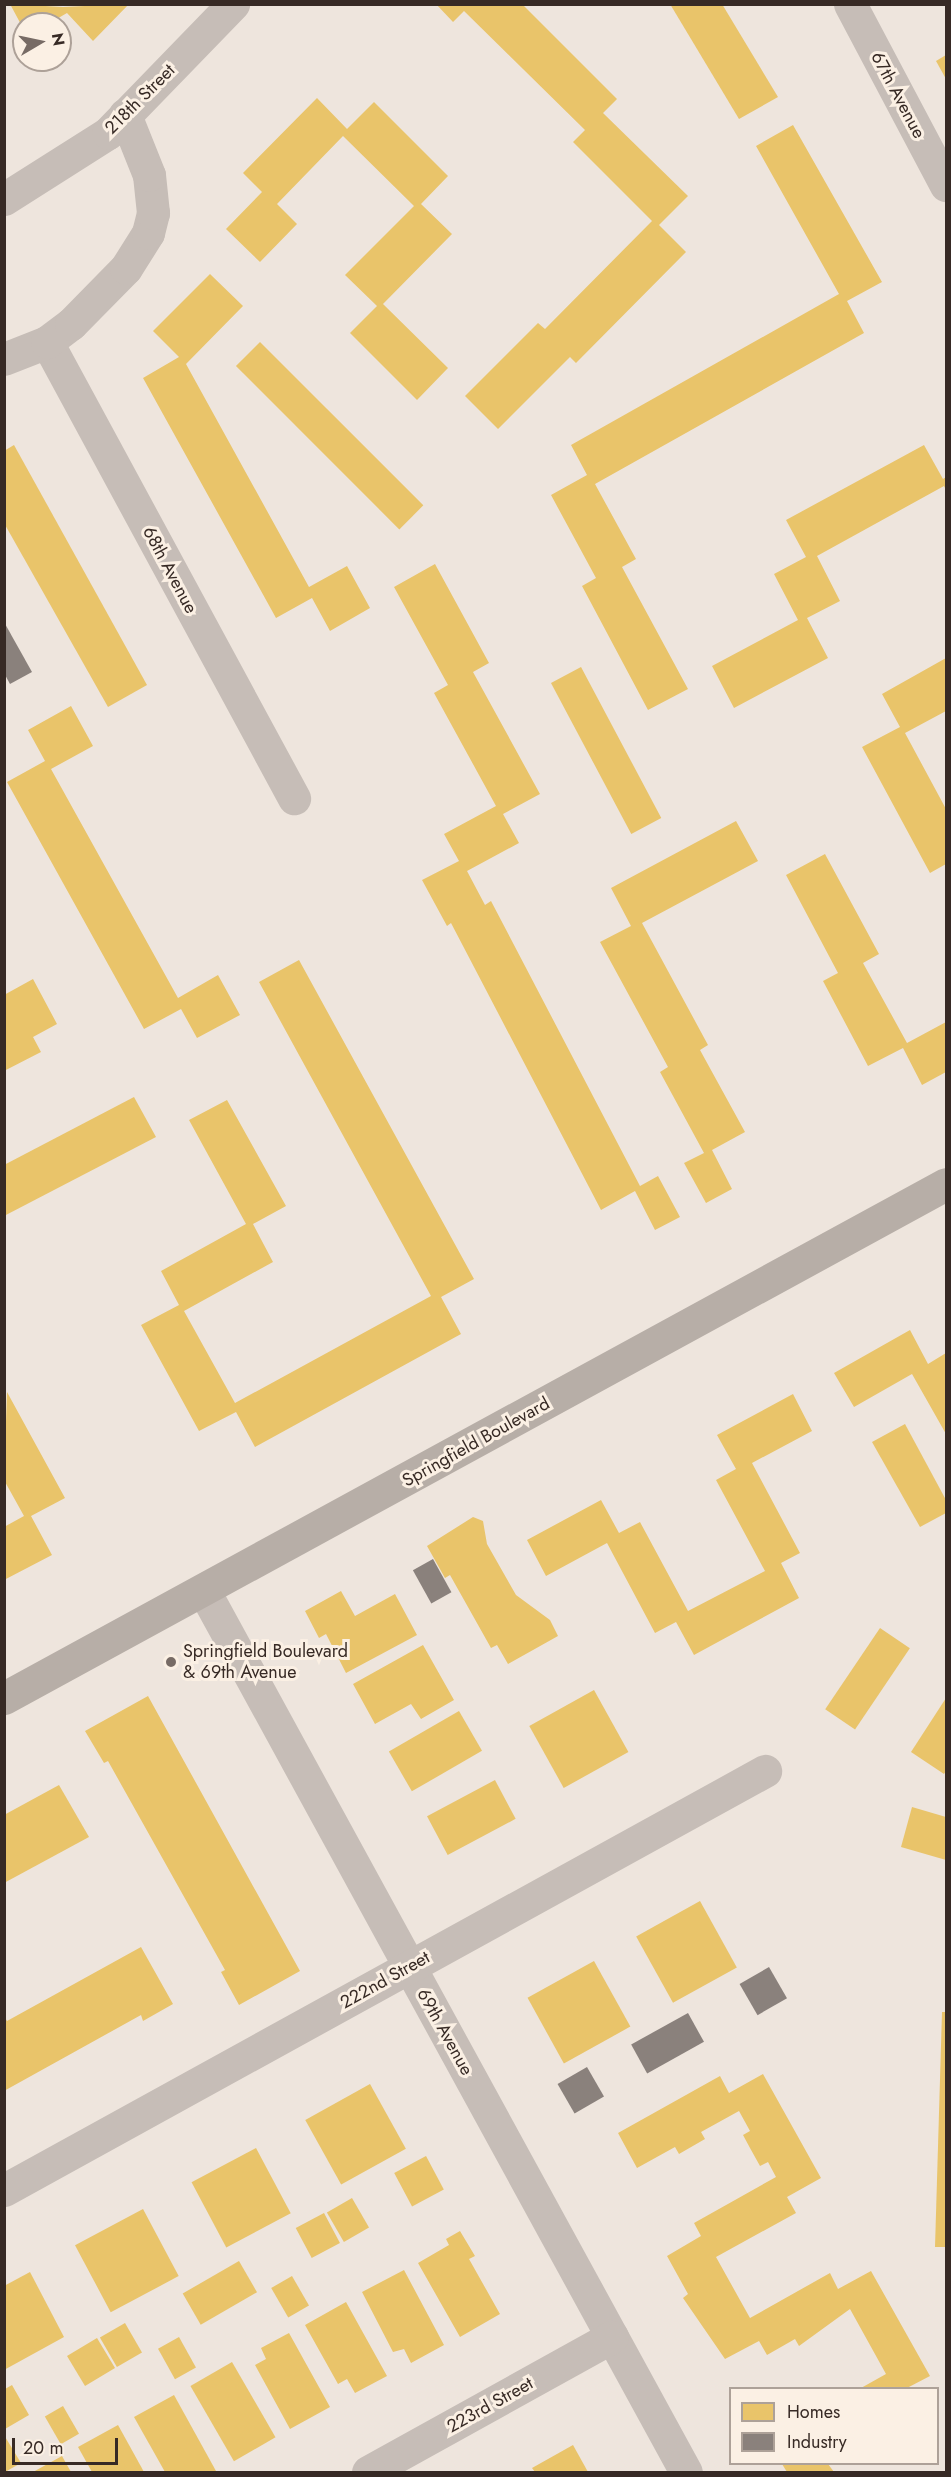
<!DOCTYPE html>
<html>
<head>
<meta charset="utf-8">
<style>
  body { margin:0 }
  #map { position:relative; width:951px; height:2477px; overflow:hidden; background:#eee5dd; font-family:Jost,sans-serif }
  div>[style] { position:absolute }
  .homes>* { inset:0; background:#e9c46a; transform-origin:0 0 }
  .industry>* { inset:0; background:#8a817c; transform-origin:0 0 }
  .street>* { height:33px; margin:-16.5px; padding:0 16.5px; transform-origin:16.5px; border-radius:16.5px; background:#c6bdb7 }
  .secondary>* { height:33px; margin:-16.5px; padding:0 16.5px; transform-origin:16.5px; border-radius:16.5px; background:#b7aea7 }
  .dots>* { width:16px; height:16px; translate:-50% -50%; box-sizing:border-box; border:3px solid #fbf0e4; border-radius:50% }
  span { translate:-50% -50%; white-space:nowrap; text-align:center; line-height:1.15; -webkit-text-stroke:6px #fbf0e4; paint-order:stroke }
  .street-label { font-size:18px; color:#372a25 }
  .poi-label { font-size:18px; color:#372a25 }
  .left { translate:0 -50%; text-align:left }
  .frame { position:absolute; inset:0; border:6px solid #372a25; pointer-events:none }
  .legend { position:absolute; left:729px; top:2387px; width:210px; height:78px; box-sizing:border-box; background:#fbf0e4; border:2px solid #ada198; margin:0; padding:8px 10px; list-style:none; font-size:18px; color:#372a25 }
  .legend li { display:flex; align-items:center; gap:12px; height:30px }
  .legend b { width:30px; border:2px solid #ada198 }
  .north { position:absolute; left:12px; top:12px; width:60px; height:60px; box-sizing:border-box; background:#fbf0e4; border:2px solid #ada198; border-radius:50%; rotate:81deg; font-size:16px; font-weight:700; line-height:24px; text-align:center; color:#372a25 }
  .north::after { content:''; display:block; margin:auto; width:21px; height:27px; background:#776b65; clip-path:polygon(50% 0,100% 100%,50% 72%,0 100%) }
  .scale { position:absolute; left:12px; top:2438px; width:106px; height:27px; box-sizing:border-box; border:3px solid #372a25; border-top:0; padding-left:8px; font-size:18px; line-height:21px; white-space:nowrap; color:#372a25; -webkit-text-stroke:4px #fbf0e4; paint-order:stroke }
</style>
</head>
<body>
<div id="map">
  <div class="homes">
    <div style="clip-path:polygon(10px 4px,63px 7px,129px 4px,93px 41px,67px 13px,48px 24px,24px 24px,24px 30px)"></div>
    <div style="clip-path:polygon(436px 4px,522px 4px,617px 99px,603px 113px,688px 196px,659px 225px,686px 252px,576px 363px,570px 357px,498px 429px,465px 396px,538px 323px,545px 329px,652px 221px,573px 142px,585px 130px,464px 11px,453px 22px)"></div>
    <div style="clip-path:polygon(670px 4px,722px 4px,778px 97px,739px 119px)"></div>
    <div style="clip-path:polygon(946px 55px,946px 79px,936px 61px)"></div>
    <div style="clip-path:polygon(317px 98px,347px 129px,374px 102px,448px 176px,421px 204px,452px 234px,383px 304px,448px 368px,417px 400px,350px 333px,377px 306px,345px 275px,414px 206px,343px 136px,277px 204px,297px 224px,260px 262px,226px 229px,262px 192px,243px 173px)"></div>
    <div style="clip-path:polygon(793px 125px,882px 282px,847px 301px,864px 333px,595px 484px,636px 559px,622px 567px,688px 689px,648px 710px,582px 586px,596px 578px,551px 495px,587px 475px,571px 445px,839px 294px,756px 146px)"></div>
    <div style="clip-path:polygon(210px 274px,243px 306px,186px 364px,309px 587px,347px 566px,370px 608px,330px 631px,312px 598px,276px 618px,143px 378px,179px 357px,153px 331px)"></div>
    <div style="left:260px;top:342px;width:231px;height:34px;rotate:45deg"></div>
    <div style="clip-path:polygon(14px 445px,147px 685px,108px 707px,4px 523px,4px 451px)"></div>
    <div style="clip-path:polygon(924px 445px,943px 479px,946px 477px,946px 490px,944px 486px,817px 556px,840px 601px,807px 618px,828px 658px,734px 708px,712px 666px,798px 620px,774px 574px,806px 557px,786px 520px)"></div>
    <div style="clip-path:polygon(435px 564px,489px 663px,473px 672px,540px 794px,503px 814px,519px 843px,467px 871px,485px 905px,491px 901px,640px 1186px,658px 1176px,680px 1217px,655px 1230px,635px 1191px,601px 1210px,451px 923px,447px 926px,422px 880px,459px 861px,444px 834px,496px 806px,434px 693px,448px 685px,394px 587px)"></div>
    <div style="clip-path:polygon(946px 658px,946px 711px,905px 733px,946px 809px,946px 864px,930px 873px,862px 747px,900px 727px,882px 694px)"></div>
    <div style="left:581px;top:667px;width:171px;height:34px;rotate:62deg"></div>
    <div style="clip-path:polygon(71px 706px,93px 746px,51px 769px,178px 998px,218px 975px,240px 1015px,197px 1038px,181px 1009px,144px 1029px,7px 782px,45px 761px,28px 730px)"></div>
    <div style="clip-path:polygon(736px 821px,758px 861px,642px 923px,708px 1045px,700px 1050px,745px 1132px,712px 1150px,732px 1189px,706px 1203px,684px 1163px,704px 1153px,660px 1072px,668px 1067px,600px 942px,631px 926px,611px 888px)"></div>
    <div style="clip-path:polygon(825px 854px,879px 954px,863px 963px,907px 1043px,946px 1022px,946px 1072px,922px 1085px,903px 1048px,868px 1066px,823px 981px,838px 973px,786px 875px)"></div>
    <div style="clip-path:polygon(299px 960px,474px 1279px,441px 1297px,461px 1334px,255px 1447px,236px 1412px,199px 1431px,141px 1325px,179px 1305px,161px 1271px,246px 1224px,189px 1120px,227px 1100px,286px 1206px,253px 1224px,273px 1262px,184px 1311px,235px 1403px,431px 1296px,259px 982px)"></div>
    <div style="clip-path:polygon(33px 979px,57px 1024px,33px 1037px,41px 1052px,4px 1071px,4px 995px)"></div>
    <div style="clip-path:polygon(134px 1097px,156px 1137px,4px 1216px,4px 1165px)"></div>
    <div style="clip-path:polygon(910px 1330px,928px 1364px,946px 1353px,946px 1434px,912px 1374px,854px 1407px,834px 1373px)"></div>
    <div style="clip-path:polygon(7px 1392px,65px 1498px,31px 1516px,52px 1555px,4px 1580px,4px 1527px,24px 1516px,4px 1480px)"></div>
    <div style="clip-path:polygon(793px 1394px,812px 1431px,752px 1463px,800px 1553px,781px 1563px,799px 1598px,694px 1655px,676px 1622px,655px 1633px,607px 1543px,546px 1576px,527px 1540px,601px 1500px,619px 1533px,640px 1522px,688px 1611px,765px 1571px,716px 1480px,736px 1469px,717px 1435px)"></div>
    <div style="clip-path:polygon(905px 1424px,946px 1500px,946px 1513px,920px 1527px,872px 1442px)"></div>
    <div style="clip-path:polygon(473px 1517px,483px 1521px,487px 1544px,516px 1595px,550px 1620px,558px 1636px,508px 1664px,497px 1645px,491px 1648px,450px 1575px,445px 1578px,427px 1546px)"></div>
    <div style="clip-path:polygon(341px 1591px,355px 1616px,395px 1594px,417px 1635px,346px 1673px,326px 1634px,319px 1638px,305px 1611px)"></div>
    <div style="left:880px;top:1628px;width:36px;height:98px;rotate:34deg"></div>
    <div style="clip-path:polygon(423px 1645px,454px 1700px,421px 1719px,411px 1704px,375px 1724px,353px 1684px)"></div>
    <div style="left:594px;top:1690px;width:71px;height:74px;rotate:61deg"></div>
    <div style="clip-path:polygon(148px 1696px,300px 1971px,239px 2005px,221px 1972px,225px 1970px,108px 1761px,104px 1763px,85px 1731px)"></div>
    <div style="clip-path:polygon(946px 1698px,946px 1771px,944px 1774px,911px 1752px)"></div>
    <div style="left:459px;top:1711px;width:46px;height:81px;rotate:60deg"></div>
    <div style="left:495px;top:1780px;width:44px;height:77px;rotate:62deg"></div>
    <div style="clip-path:polygon(59px 1785px,89px 1837px,4px 1883px,4px 1815px)"></div>
    <div style="clip-path:polygon(912px 1807px,946px 1817px,946px 1860px,901px 1847px)"></div>
    <div style="left:700px;top:1901px;width:76px;height:73px;rotate:61deg"></div>
    <div style="clip-path:polygon(141px 1947px,173px 2004px,143px 2021px,141px 2015px,4px 2091px,4px 2016px,7px 2021px)"></div>
    <div style="left:594px;top:1961px;width:75px;height:76px;rotate:61deg"></div>
    <div style="clip-path:polygon(942px 2012px,946px 2012px,946px 2247px,935px 2247px)"></div>
    <div style="clip-path:polygon(763px 2074px,821px 2178px,787px 2197px,796px 2213px,716px 2257px,750px 2318px,830px 2273px,838px 2289px,871px 2271px,930px 2376px,907px 2388px,861px 2388px,886px 2374px,850px 2309px,799px 2346px,795px 2339px,767px 2355px,759px 2341px,725px 2359px,683px 2298px,688px 2294px,667px 2256px,701px 2236px,694px 2223px,776px 2177px,768px 2162px,760px 2166px,750px 2148px,743px 2135px,750px 2131px,739px 2111px,701px 2132px,705px 2139px,679px 2154px,675px 2147px,637px 2168px,618px 2133px,720px 2076px,729px 2093px)"></div>
    <div style="left:370px;top:2084px;width:74px;height:74px;rotate:61deg"></div>
    <div style="left:256px;top:2148px;width:74px;height:73px;rotate:62deg"></div>
    <div style="left:426px;top:2156px;width:38px;height:36px;rotate:62deg"></div>
    <div style="left:352px;top:2198px;width:34px;height:29px;rotate:60deg"></div>
    <div style="left:143px;top:2209px;width:76px;height:77px;rotate:62deg"></div>
    <div style="left:324px;top:2213px;width:34px;height:32px;rotate:62deg"></div>
    <div style="clip-path:polygon(460px 2231px,475px 2256px,469px 2259px,500px 2314px,460px 2337px,418px 2263px,449px 2245px,446px 2239px)"></div>
    <div style="left:239px;top:2261px;width:36px;height:65px;rotate:60deg"></div>
    <div style="clip-path:polygon(404px 2270px,444px 2345px,411px 2363px,404px 2349px,393px 2352px,362px 2292px)"></div>
    <div style="clip-path:polygon(30px 2272px,64px 2337px,4px 2370px,4px 2286px)"></div>
    <div style="left:292px;top:2276px;width:34px;height:24px;rotate:60deg"></div>
    <div style="clip-path:polygon(346px 2302px,387px 2376px,355px 2393px,347px 2379px,338px 2384px,305px 2325px)"></div>
    <div style="left:125px;top:2323px;width:34px;height:29px;rotate:60deg"></div>
    <div style="clip-path:polygon(289px 2333px,330px 2407px,290px 2429px,255px 2365px,266px 2359px,261px 2348px)"></div>
    <div style="left:179px;top:2337px;width:35px;height:24px;rotate:61deg"></div>
    <div style="left:97px;top:2338px;width:35px;height:35px;rotate:59deg"></div>
    <div style="left:232px;top:2362px;width:87px;height:48px;rotate:60deg"></div>
    <div style="clip-path:polygon(12px 2385px,29px 2415px,5px 2429px,5px 2389px)"></div>
    <div style="clip-path:polygon(174px 2395px,216px 2471px,212px 2472px,165px 2472px,134px 2417px)"></div>
    <div style="left:63px;top:2406px;width:32px;height:21px;rotate:60deg"></div>
    <div style="clip-path:polygon(118px 2425px,144px 2472px,92px 2472px,78px 2447px)"></div>
    <div style="clip-path:polygon(4px 2435px,21px 2463px,5px 2472px,4px 2472px)"></div>
    <div style="clip-path:polygon(573px 2445px,588px 2472px,535px 2472px,532px 2468px)"></div>
    <div style="clip-path:polygon(62px 2456px,71px 2472px,33px 2472px)"></div>
    <div style="clip-path:polygon(782px 2464px,828px 2464px,834px 2472px,787px 2472px)"></div>
  </div>
  <div class="industry">
    <div style="clip-path:polygon(4px 622px,32px 672px,10px 684px,4px 673px)"></div>
    <div style="left:433px;top:1559px;width:38px;height:23px;rotate:61deg"></div>
    <div style="left:769px;top:1967px;width:36px;height:34px;rotate:60deg"></div>
    <div style="left:688px;top:2013px;width:33px;height:65px;rotate:61deg"></div>
    <div style="left:587px;top:2067px;width:34px;height:34px;rotate:60deg"></div>
  </div>
  <div class="street">
    <div style="left:850px;top:4px;width:205px;rotate:62.1deg"></div>
    <div style="left:4px;top:199px;width:123px;rotate:-32.4deg"></div>
    <div style="left:108px;top:133px;width:180px;rotate:-45.9deg"></div>
    <div style="left:47px;top:342px;width:519px;rotate:61.56deg"></div>
    <div style="left:4px;top:359px;width:46px;rotate:-21.6deg"></div>
    <div style="left:47px;top:342px;width:30px;rotate:-37deg"></div>
    <div style="left:71px;top:324px;width:78px;rotate:-45.5deg"></div>
    <div style="left:126px;top:268px;width:41px;rotate:-57.8deg"></div>
    <div style="left:148px;top:233px;width:21px;rotate:-76deg"></div>
    <div style="left:153px;top:213px;width:38px;rotate:-96deg"></div>
    <div style="left:149px;top:175px;width:65px;rotate:-111.8deg"></div>
    <div style="left:204px;top:1591px;width:1004px;rotate:61.32deg"></div>
    <div style="left:4px;top:2190px;width:869px;rotate:-28.84deg"></div>
    <div style="left:368px;top:2472px;width:279px;rotate:-29deg"></div>
  </div>
  <div class="secondary">
    <div style="left:4px;top:1698px;width:1073px;rotate:-28.62deg"></div>
  </div>
  <div class="dots">
    <div style="left:171px;top:1662px;background:#776b65"></div>
  </div>
  <div class="street-label">
    <span style="left:898px;top:95px;rotate:62deg">67th Avenue</span>
    <span style="left:140px;top:99px;rotate:-45deg">218th Street</span>
    <span style="left:170px;top:570px;rotate:62deg">68th Avenue</span>
    <span style="left:476px;top:1442px;rotate:-29deg">Springfield Boulevard</span>
    <span style="left:385px;top:1980px;rotate:-29deg">222nd Street</span>
    <span style="left:445px;top:2032px;rotate:61deg">69th Avenue</span>
    <span style="left:490px;top:2405px;rotate:-29deg">223rd Street</span>
  </div>
  <div class="poi-label">
    <span class="left" style="left:183px;top:1662px">Springfield Boulevard<br>&amp; 69th Avenue</span>
  </div>
  <div class="frame"></div>
  <ul class="legend">
  <li><b style="height:16px;background:#e9c46a"></b>Homes</li>
  <li><b style="height:16px;background:#8a817c"></b>Industry</li>
  </ul>
  <div class="north">N</div>
  <div class="scale">20 m</div>
</div>
</body>
</html>
